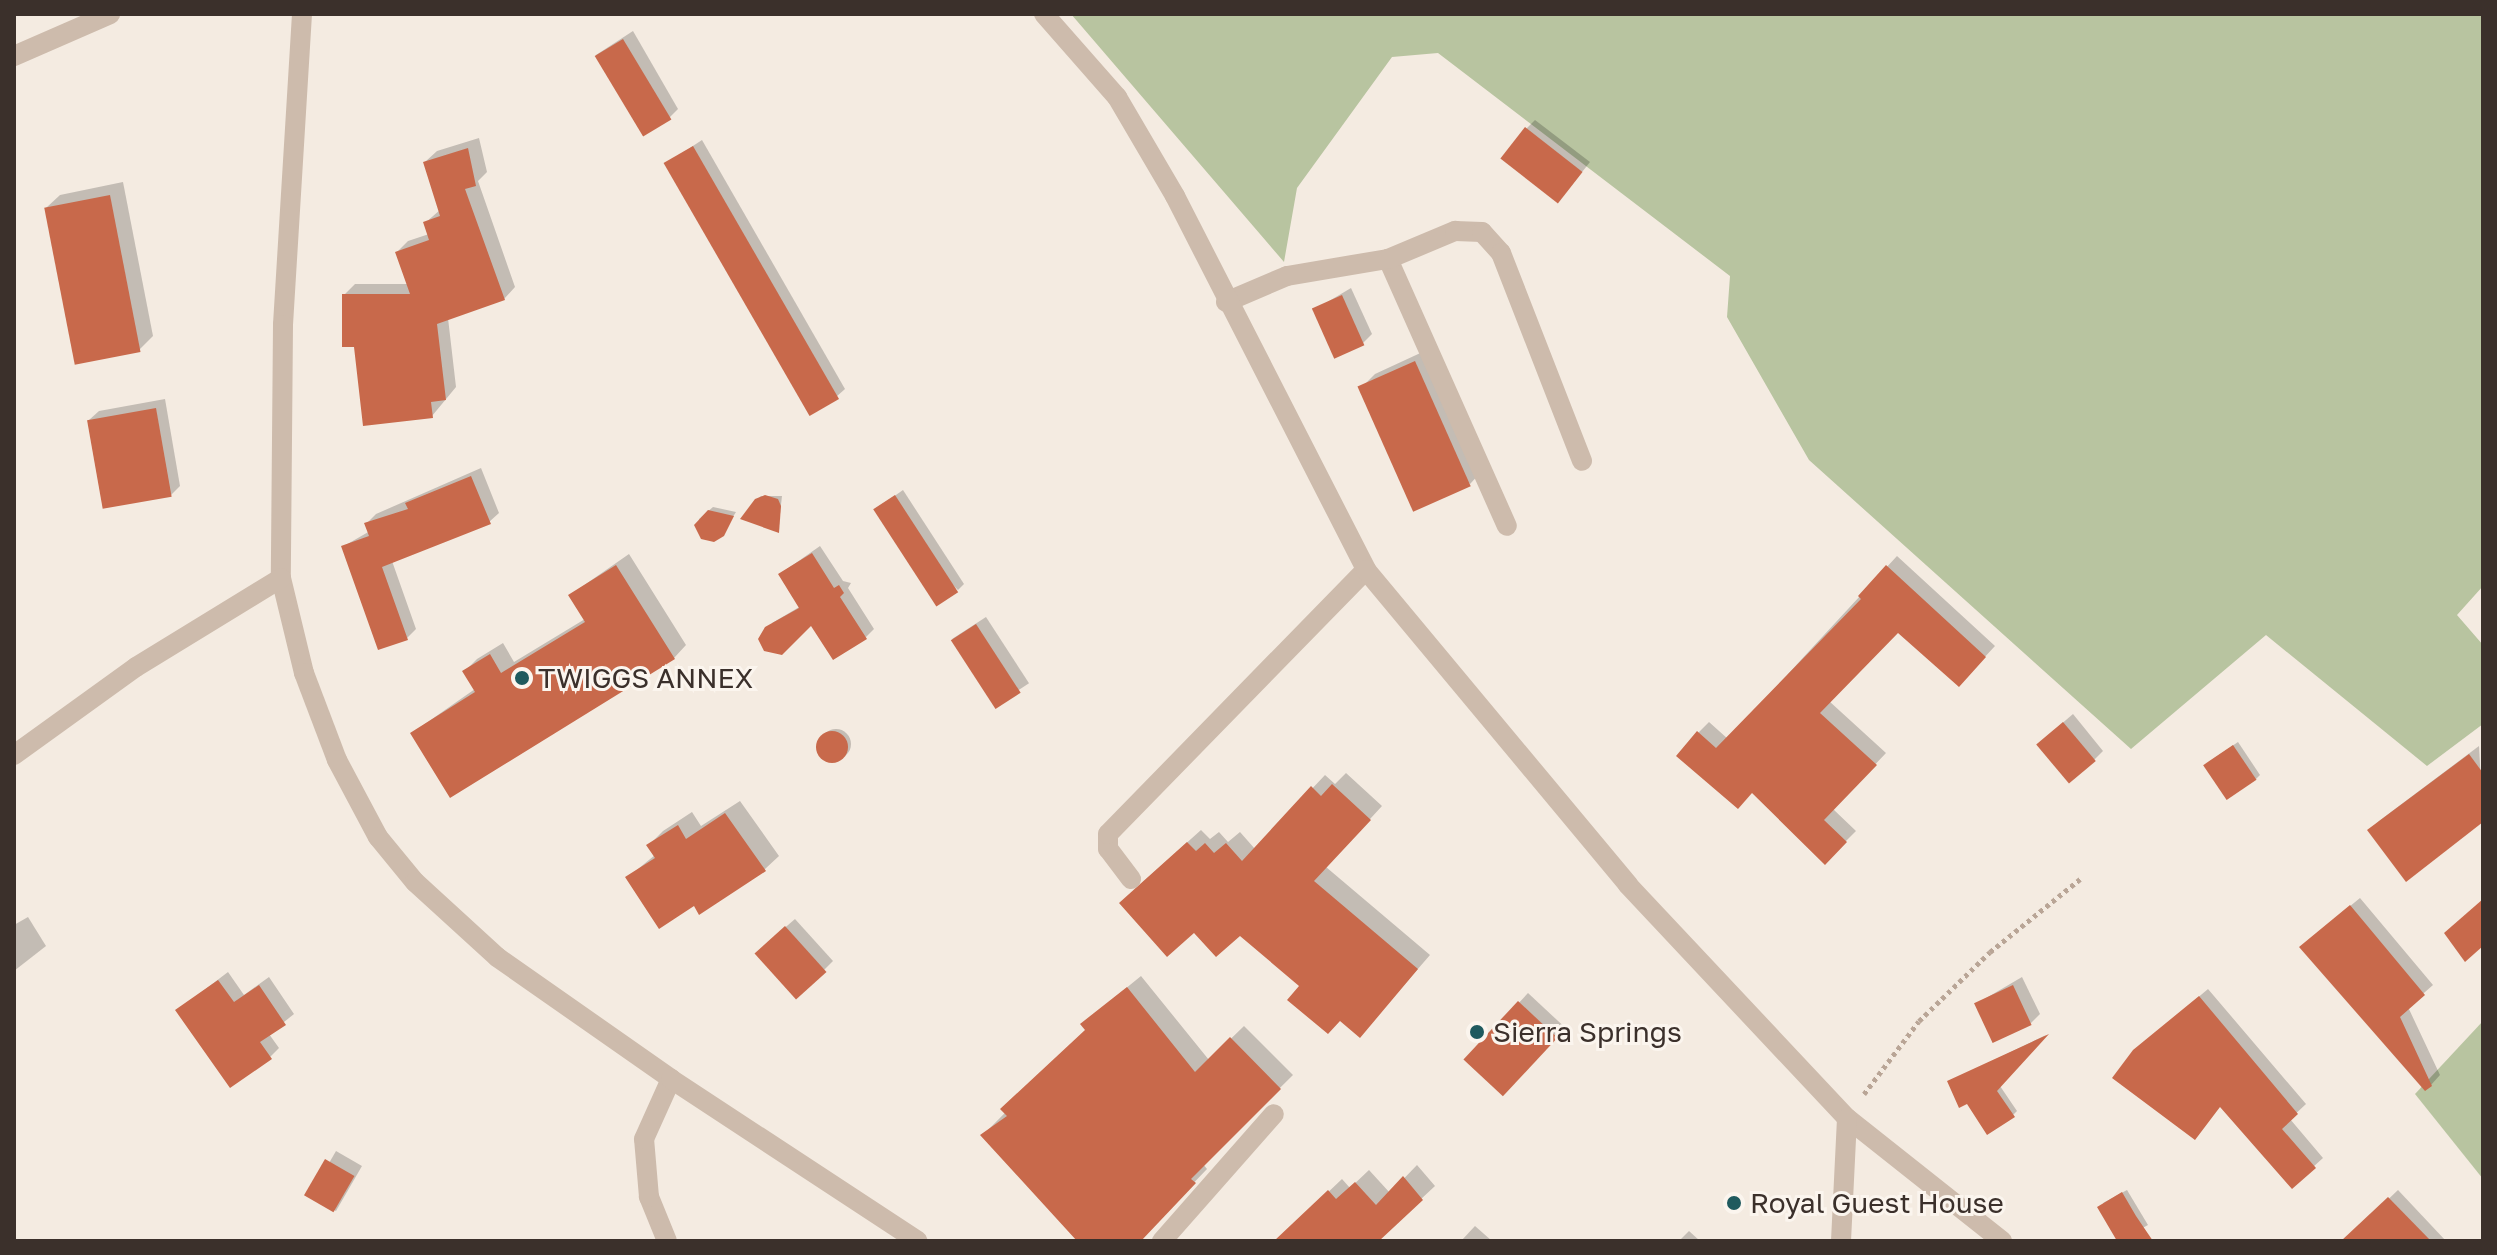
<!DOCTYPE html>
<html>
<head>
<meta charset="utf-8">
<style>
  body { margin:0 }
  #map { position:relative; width:2497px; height:1255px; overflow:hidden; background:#f4ebe1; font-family:"Golos Text",sans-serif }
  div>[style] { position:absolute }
  .green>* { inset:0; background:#b8c4a0 }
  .shadow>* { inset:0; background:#0003; transform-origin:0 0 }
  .round { border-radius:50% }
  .building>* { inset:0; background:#c8694b; transform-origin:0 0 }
  .path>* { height:5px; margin-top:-2.5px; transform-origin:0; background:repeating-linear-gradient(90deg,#b9a596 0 4px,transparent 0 8px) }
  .lane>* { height:20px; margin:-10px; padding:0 10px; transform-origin:10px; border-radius:10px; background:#cdbbac }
  .street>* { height:20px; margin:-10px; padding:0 10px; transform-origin:10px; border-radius:10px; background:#cdbbac }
  .dots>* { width:22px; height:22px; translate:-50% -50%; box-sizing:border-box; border:4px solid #fbf5ee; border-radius:50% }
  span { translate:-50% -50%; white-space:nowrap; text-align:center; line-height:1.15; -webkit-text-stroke:6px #fbf5ee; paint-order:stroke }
  .poi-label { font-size:28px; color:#3b302b }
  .left { translate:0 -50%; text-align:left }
  .frame { position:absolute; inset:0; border:16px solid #3b302b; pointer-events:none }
</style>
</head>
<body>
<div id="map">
  <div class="green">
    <div style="clip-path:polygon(1071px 14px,2483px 14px,2483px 586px,2457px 615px,2483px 645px,2483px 724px,2427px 766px,2266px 635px,2131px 749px,1809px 460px,1727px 317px,1730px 276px,1438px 53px,1392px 57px,1297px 188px,1284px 262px)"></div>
    <div style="clip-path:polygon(2483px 1021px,2483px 1179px,2415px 1094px)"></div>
  </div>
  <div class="shadow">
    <div style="clip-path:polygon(633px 31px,678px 109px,669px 118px,596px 55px)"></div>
    <div style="clip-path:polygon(1535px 120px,1590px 162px,1567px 191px,1526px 129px)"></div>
    <div style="clip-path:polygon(479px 138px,487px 172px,478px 181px,515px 287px,504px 299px,448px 318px,456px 387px,432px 416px,355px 345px,344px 295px,355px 284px,409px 284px,397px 252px,408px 241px,429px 234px,425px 223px,440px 210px,425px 162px,437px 151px)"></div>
    <div style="clip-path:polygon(702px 140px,845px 389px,836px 397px,667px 163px)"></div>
    <div style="clip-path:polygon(123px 182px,153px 336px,139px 350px,46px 208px,60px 195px)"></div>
    <div style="clip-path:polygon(1351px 288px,1372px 334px,1363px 343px,1314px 310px)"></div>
    <div style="clip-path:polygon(1429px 349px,1483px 470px,1470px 484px,1361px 388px,1375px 374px)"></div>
    <div style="clip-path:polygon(165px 399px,180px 486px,171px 495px,89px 420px,99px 411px)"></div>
    <div style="clip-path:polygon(481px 468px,499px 513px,489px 522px,392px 561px,416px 629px,407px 638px,344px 546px,370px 531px,367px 523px,376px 514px)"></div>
    <div style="clip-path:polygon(903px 490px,964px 584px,958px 590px,876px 509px)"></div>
    <div style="clip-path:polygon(761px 496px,782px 496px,778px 531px,756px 500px)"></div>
    <div style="clip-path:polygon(713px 507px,736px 512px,723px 533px,698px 531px,699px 519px)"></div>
    <div style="clip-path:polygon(820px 546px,843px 581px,851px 583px,848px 588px,874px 629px,866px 637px,812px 623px,772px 623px,801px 606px,780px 574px)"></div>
    <div style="clip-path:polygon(629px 554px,686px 645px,674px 658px,412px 733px,475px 689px,464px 672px,477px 659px,503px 643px,514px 662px,585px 619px,570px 595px)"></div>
    <div style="clip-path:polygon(1897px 556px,1995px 646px,1969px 674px,1898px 630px,1829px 701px,1886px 753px,1833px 809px,1856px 831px,1825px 862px,1698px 733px,1709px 722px,1728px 739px)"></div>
    <div style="left:986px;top:617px;width:79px;height:40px;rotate:57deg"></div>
    <div style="clip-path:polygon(2073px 714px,2103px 751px,2094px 760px,2038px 744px)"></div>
    <div class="round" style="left:821px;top:729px;width:30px;height:30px"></div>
    <div style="clip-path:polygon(2238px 742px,2260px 775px,2256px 779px,2210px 761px)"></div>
    <div style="clip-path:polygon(2479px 746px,2483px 821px,2370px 830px,2379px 821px)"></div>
    <div style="clip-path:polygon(1346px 773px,1382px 806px,1326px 867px,1430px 955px,1372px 1022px,1302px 985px,1240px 933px,1134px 890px,1201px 830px,1210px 839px,1219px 832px,1228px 842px,1240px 832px,1255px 849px,1325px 775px,1335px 784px)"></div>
    <div style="clip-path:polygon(740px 801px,779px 856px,765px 869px,699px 912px,694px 904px,627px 878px,655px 855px,649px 845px,663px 831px,692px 812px,701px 826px)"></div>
    <div style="clip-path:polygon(2360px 898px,2433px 985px,2408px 1007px,2440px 1075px,2431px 1085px,2311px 938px)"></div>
    <div style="clip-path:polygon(28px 917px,46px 946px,14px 971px,14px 925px)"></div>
    <div style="clip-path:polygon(795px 919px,833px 961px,824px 970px,766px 944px)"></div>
    <div style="clip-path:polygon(228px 972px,244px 995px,269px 977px,294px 1014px,269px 1034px,279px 1048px,270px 1057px,178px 1010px)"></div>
    <div style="clip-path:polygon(1141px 976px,1209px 1060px,1244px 1026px,1293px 1075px,1203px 1164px,1207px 1169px,1138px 1241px,1079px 1241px,983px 1135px,1087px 1030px,1082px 1024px)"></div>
    <div style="clip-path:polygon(2022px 977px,2040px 1014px,2031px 1023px,1976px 1004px)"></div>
    <div style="clip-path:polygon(2208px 989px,2306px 1104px,2290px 1119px,2323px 1158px,2292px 1186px,2221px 1105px,2137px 1049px)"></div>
    <div style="left:1528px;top:993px;width:50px;height:91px;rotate:43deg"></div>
    <div style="clip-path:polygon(2046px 1035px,2000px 1086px,2017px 1111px,2013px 1115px,1968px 1102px,1949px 1082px)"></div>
    <div style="left:336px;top:1151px;width:30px;height:52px;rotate:30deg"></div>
    <div style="clip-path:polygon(1417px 1165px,1435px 1186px,1376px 1241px,1295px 1241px,1303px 1216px,1342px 1179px,1350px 1188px,1369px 1170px,1390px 1193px)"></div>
    <div style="clip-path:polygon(2127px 1190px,2148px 1225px,2119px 1241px,2103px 1203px)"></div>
    <div style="clip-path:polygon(2398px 1190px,2446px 1241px,2373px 1241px,2359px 1227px)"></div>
    <div style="clip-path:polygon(1475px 1226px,1492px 1241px,1461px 1241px)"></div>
    <div style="clip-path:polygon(1689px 1231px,1700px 1241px,1679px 1241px)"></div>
  </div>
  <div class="building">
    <div style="left:623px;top:39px;width:94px;height:33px;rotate:59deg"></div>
    <div style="left:1525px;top:127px;width:73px;height:40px;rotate:38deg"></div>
    <div style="left:693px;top:146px;width:292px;height:34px;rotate:60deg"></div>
    <div style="clip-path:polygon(468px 148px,476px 186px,465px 189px,505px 300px,437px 324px,446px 400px,431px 402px,433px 418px,363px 426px,354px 347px,342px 347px,342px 294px,410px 294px,395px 252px,429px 240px,423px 222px,440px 216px,423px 162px)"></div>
    <div style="left:110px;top:195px;width:160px;height:67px;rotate:79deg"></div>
    <div style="left:1342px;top:295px;width:55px;height:33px;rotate:66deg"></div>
    <div style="left:1415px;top:361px;width:137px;height:63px;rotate:66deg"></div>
    <div style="left:156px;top:408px;width:90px;height:70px;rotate:80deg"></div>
    <div style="clip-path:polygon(471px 476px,491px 524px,382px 567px,408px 640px,378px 650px,341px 546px,369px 536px,364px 523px,408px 509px,405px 503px)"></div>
    <div style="clip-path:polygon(765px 495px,778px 499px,781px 506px,779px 533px,740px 519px,755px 499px)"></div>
    <div style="left:895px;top:495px;width:116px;height:26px;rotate:57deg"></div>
    <div style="clip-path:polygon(708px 510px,734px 516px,724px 536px,714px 542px,701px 539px,694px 525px)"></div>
    <div style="clip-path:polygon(812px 553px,834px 588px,839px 585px,844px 593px,840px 597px,867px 639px,833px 660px,811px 626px,782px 655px,764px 651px,758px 639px,765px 627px,799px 608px,778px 574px)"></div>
    <div style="clip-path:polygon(616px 565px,675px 659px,450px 798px,410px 733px,475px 692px,462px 671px,490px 654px,501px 673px,585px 622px,568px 595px)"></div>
    <div style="clip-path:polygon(1886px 565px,1986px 657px,1959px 687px,1898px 633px,1820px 713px,1877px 765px,1824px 820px,1847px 842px,1825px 865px,1752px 793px,1738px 809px,1676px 756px,1697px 731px,1716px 748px,1861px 599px,1858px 596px)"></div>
    <div style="left:976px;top:624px;width:82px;height:30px;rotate:57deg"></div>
    <div style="left:2063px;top:722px;width:51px;height:35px;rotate:50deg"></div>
    <div class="round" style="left:816px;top:731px;width:32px;height:32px"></div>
    <div style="left:2233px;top:745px;width:42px;height:36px;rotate:56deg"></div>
    <div style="clip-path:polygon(2469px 754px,2483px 773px,2483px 822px,2406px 882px,2367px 830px)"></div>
    <div style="clip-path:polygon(1332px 784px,1371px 820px,1314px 881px,1418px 969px,1360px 1038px,1340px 1021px,1328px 1034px,1287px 1000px,1299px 986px,1240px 936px,1216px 957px,1194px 933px,1167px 957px,1119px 903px,1187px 842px,1196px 851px,1205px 843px,1214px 853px,1226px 843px,1242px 861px,1311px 786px,1321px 796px)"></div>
    <div style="clip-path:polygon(725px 813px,766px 871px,699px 915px,694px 906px,659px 929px,625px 877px,655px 858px,646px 845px,678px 825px,686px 839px)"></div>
    <div style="clip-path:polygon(2483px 899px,2483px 946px,2465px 962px,2444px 933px)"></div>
    <div style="clip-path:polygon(2350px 905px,2425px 995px,2400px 1017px,2432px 1086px,2425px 1091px,2299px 947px)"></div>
    <div style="left:785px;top:926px;width:62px;height:41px;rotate:48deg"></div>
    <div style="clip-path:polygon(218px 980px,234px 1002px,259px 985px,286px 1025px,260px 1042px,272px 1059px,230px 1088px,175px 1010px)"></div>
    <div style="left:2013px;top:985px;width:44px;height:43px;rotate:65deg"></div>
    <div style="clip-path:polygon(1127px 987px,1195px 1072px,1230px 1037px,1281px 1089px,1191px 1179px,1196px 1183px,1141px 1241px,1077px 1241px,980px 1135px,1007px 1116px,1000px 1109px,1085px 1030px,1080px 1024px)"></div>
    <div style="clip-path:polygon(2199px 996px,2298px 1114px,2282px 1129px,2316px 1168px,2292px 1189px,2220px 1107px,2195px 1140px,2112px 1078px,2133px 1050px)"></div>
    <div style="left:1518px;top:1001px;width:54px;height:80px;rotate:43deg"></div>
    <div style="clip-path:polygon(2049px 1034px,1997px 1091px,2015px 1117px,1987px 1135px,1967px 1104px,1959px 1108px,1947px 1081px)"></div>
    <div style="left:325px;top:1159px;width:34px;height:42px;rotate:30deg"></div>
    <div style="clip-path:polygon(1403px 1176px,1423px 1200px,1379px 1241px,1274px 1241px,1328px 1190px,1336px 1199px,1355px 1182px,1376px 1205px)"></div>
    <div style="clip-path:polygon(2122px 1192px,2136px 1216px,2153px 1241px,2117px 1241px,2097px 1207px)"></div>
    <div style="clip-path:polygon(2388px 1197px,2431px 1241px,2341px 1241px)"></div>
  </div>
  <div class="path">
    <div style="left:1864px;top:1094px;width:91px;rotate:-53deg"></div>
    <div style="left:1919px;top:1021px;width:99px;rotate:-44.2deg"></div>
    <div style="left:1990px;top:952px;width:116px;rotate:-39deg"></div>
  </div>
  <div class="lane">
    <div style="left:1388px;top:259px;width:292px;rotate:66deg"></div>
    <div style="left:1226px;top:302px;width:66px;rotate:-23.1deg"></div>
    <div style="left:1287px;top:276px;width:102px;rotate:-9.6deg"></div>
    <div style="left:1388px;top:259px;width:73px;rotate:-22.7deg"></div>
    <div style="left:1455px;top:231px;width:27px;rotate:2deg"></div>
    <div style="left:1482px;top:232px;width:28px;rotate:48deg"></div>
    <div style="left:1501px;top:253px;width:223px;rotate:68.7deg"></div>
    <div style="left:1131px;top:879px;width:38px;rotate:-127deg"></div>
    <div style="left:1108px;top:849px;width:15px;rotate:-90deg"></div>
    <div style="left:1108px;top:834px;width:369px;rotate:-45.7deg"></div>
    <div style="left:667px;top:1241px;width:48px;rotate:-112.2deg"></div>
    <div style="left:649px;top:1197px;width:58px;rotate:-94.9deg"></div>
    <div style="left:644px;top:1139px;width:66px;rotate:-65.8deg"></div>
    <div style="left:1162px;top:1241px;width:169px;rotate:-48.6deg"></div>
  </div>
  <div class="street">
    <div style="left:302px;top:14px;width:312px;rotate:93.5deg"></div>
    <div style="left:283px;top:325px;width:253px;rotate:90.5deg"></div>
    <div style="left:281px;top:578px;width:98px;rotate:76.4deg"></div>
    <div style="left:304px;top:673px;width:93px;rotate:69.2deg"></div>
    <div style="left:337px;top:760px;width:87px;rotate:62deg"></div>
    <div style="left:378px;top:837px;width:58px;rotate:50.6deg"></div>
    <div style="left:415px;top:882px;width:111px;rotate:42.4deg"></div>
    <div style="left:497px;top:957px;width:213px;rotate:35deg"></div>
    <div style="left:671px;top:1079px;width:295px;rotate:33.3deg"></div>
    <div style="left:1044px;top:14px;width:111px;rotate:48.7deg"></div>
    <div style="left:1117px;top:97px;width:115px;rotate:59.6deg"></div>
    <div style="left:1175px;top:196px;width:420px;rotate:62.9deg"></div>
    <div style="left:1366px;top:570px;width:410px;rotate:50.2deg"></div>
    <div style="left:1628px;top:885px;width:320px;rotate:46.8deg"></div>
    <div style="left:1847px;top:1118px;width:198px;rotate:38.4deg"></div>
    <div style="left:14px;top:56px;width:105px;rotate:-23.6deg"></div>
    <div style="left:14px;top:755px;width:150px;rotate:-35.8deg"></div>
    <div style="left:136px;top:667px;width:170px;rotate:-31.5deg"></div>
    <div style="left:1841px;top:1241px;width:123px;rotate:-87.2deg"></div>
  </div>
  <div class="dots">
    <div style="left:522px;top:678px;background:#1f5a5e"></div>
    <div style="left:1477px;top:1032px;background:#1f5a5e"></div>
    <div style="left:1734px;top:1203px;background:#1f5a5e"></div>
  </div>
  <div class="poi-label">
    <span class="left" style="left:538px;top:678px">TWIGGS ANNEX</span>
    <span class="left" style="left:1493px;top:1032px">Sierra Springs</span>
    <span class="left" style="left:1750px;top:1203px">Royal Guest House</span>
  </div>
  <div class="frame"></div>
</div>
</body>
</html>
